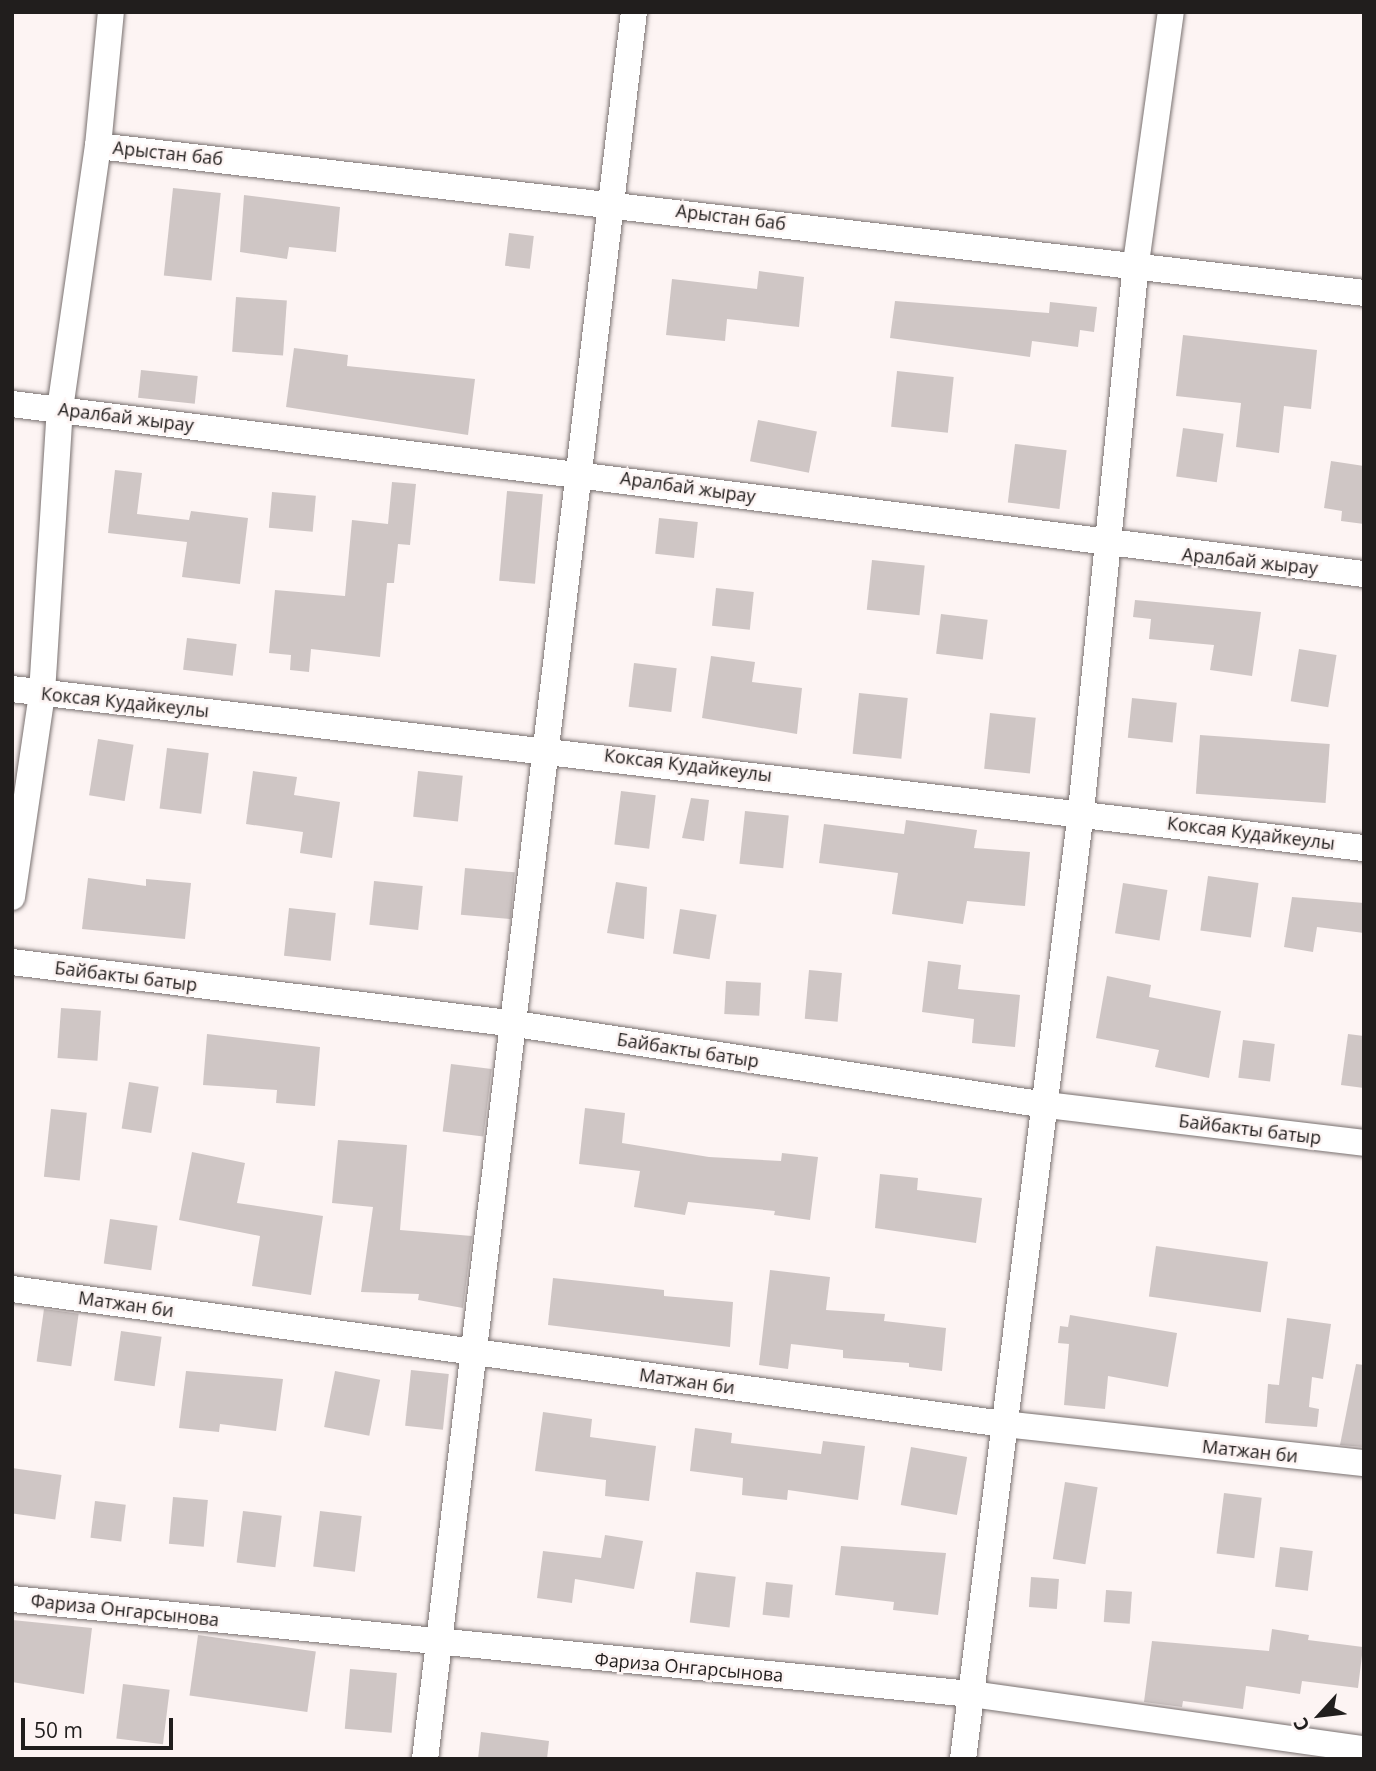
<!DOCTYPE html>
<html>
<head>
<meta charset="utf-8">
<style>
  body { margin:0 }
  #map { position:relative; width:1376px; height:1771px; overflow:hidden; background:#fdf4f3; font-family:"Open Sans",sans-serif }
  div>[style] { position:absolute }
  .building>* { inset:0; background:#cfc6c5; transform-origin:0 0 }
  .roads { filter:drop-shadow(0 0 2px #797170) drop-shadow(0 0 2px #797170) }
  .minor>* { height:26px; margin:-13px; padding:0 13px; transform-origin:13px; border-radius:13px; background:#fff }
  span { translate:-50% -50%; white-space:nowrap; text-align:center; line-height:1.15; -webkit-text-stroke:5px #fdf4f3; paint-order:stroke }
  .street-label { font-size:18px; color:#211e1d }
  .frame { position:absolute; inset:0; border:14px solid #211e1d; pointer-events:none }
  .north { position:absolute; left:1285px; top:1680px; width:70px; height:70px; -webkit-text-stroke:5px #fdf4f3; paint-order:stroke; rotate:243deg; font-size:19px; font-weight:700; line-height:28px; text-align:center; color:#211e1d }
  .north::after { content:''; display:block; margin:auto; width:24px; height:32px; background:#211e1d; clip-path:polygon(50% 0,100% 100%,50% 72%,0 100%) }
  .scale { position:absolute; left:21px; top:1718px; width:152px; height:32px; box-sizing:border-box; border:4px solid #211e1d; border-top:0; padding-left:9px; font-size:21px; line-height:24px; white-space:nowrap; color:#211e1d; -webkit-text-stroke:5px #fdf4f3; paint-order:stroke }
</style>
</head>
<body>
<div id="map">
  <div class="building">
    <div style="left:173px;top:188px;width:48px;height:88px;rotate:6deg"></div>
    <div style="clip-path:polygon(244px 195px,340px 207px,336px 252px,289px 247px,287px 259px,240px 252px)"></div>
    <div style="left:509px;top:233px;width:25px;height:33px;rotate:7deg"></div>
    <div style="clip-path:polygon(759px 271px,804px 277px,799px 327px,727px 319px,725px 341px,666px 335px,672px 279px,757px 289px)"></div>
    <div style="left:236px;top:297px;width:51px;height:55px;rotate:4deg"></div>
    <div style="clip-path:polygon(895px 301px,1049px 313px,1050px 302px,1097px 307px,1094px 332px,1080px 330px,1078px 347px,1032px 341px,1030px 357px,890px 338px)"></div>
    <div style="clip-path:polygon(1183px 335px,1317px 350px,1311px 409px,1284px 406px,1279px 453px,1236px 447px,1241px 403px,1176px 396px)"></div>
    <div style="clip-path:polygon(294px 348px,348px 355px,347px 366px,475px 379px,468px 435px,286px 407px)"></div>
    <div style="left:141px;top:370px;width:57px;height:28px;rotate:6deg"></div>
    <div style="left:897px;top:371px;width:57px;height:56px;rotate:6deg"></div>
    <div style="left:758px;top:420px;width:60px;height:42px;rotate:11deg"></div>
    <div style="left:1183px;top:428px;width:41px;height:49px;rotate:8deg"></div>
    <div style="left:1015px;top:444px;width:52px;height:59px;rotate:7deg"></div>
    <div style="clip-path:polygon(1331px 461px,1364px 466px,1364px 524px,1341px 521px,1342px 511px,1324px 508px)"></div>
    <div style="clip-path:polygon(115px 470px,142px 473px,137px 514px,189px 520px,191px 511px,248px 518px,240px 584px,182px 577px,187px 542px,108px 533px)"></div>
    <div style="clip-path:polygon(392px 482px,416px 484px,410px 545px,398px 544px,394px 583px,387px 583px,380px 657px,311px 649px,309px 672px,290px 670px,291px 655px,269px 653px,275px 590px,345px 596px,352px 520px,388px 524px)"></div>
    <div style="left:507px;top:491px;width:36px;height:90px;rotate:5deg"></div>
    <div style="left:272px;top:492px;width:44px;height:36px;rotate:5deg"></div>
    <div style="left:659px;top:518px;width:39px;height:36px;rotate:6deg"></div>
    <div style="left:872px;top:560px;width:53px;height:50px;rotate:6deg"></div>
    <div style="left:716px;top:588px;width:38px;height:38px;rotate:6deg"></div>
    <div style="clip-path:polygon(1135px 600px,1261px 612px,1252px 676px,1210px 670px,1214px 645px,1149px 639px,1151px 619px,1133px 617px)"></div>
    <div style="left:941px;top:614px;width:47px;height:40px;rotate:7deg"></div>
    <div style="left:187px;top:638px;width:50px;height:32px;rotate:7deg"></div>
    <div style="left:1299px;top:649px;width:38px;height:53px;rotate:9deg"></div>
    <div style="clip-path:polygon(711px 656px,755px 662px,752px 682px,802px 688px,797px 734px,702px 718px)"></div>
    <div style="left:634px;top:663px;width:43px;height:44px;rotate:7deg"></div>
    <div style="left:859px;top:693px;width:49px;height:61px;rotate:6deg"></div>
    <div style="left:1132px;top:698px;width:45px;height:40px;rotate:6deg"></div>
    <div style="left:990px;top:713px;width:46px;height:56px;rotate:6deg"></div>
    <div style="left:1200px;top:735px;width:130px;height:59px;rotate:4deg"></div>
    <div style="left:98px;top:739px;width:36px;height:57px;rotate:9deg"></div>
    <div style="left:167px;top:748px;width:42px;height:61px;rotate:7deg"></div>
    <div style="clip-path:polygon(253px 771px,297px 777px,294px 795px,340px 802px,332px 858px,300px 853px,303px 832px,246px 824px)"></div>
    <div style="left:418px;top:771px;width:45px;height:46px;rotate:6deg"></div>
    <div style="left:621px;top:791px;width:35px;height:54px;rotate:7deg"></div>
    <div style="clip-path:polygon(691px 798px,709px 800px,704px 841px,682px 838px)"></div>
    <div style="left:745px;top:811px;width:44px;height:53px;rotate:6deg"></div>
    <div style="clip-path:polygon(906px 820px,977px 830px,974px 848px,1030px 852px,1025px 906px,967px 901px,963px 924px,892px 914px,898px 873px,819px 863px,824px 824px,904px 834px)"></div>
    <div style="left:465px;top:868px;width:50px;height:47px;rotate:5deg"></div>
    <div style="left:1208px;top:876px;width:51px;height:55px;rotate:8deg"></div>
    <div style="clip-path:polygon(88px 878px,146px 886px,146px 879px,191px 883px,185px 939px,82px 929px)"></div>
    <div style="left:374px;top:881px;width:49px;height:44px;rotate:6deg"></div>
    <div style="clip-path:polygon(616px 882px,647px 887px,644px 939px,607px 933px)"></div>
    <div style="left:1123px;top:883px;width:45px;height:51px;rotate:9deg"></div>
    <div style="clip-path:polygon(1292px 897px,1364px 903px,1364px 933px,1317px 927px,1313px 952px,1284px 947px)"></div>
    <div style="left:289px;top:908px;width:47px;height:48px;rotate:6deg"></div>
    <div style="left:680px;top:909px;width:37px;height:45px;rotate:9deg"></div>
    <div style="clip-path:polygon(928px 961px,961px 965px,958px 989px,1020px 995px,1015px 1047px,972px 1043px,974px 1019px,922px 1012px)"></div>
    <div style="left:809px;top:970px;width:33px;height:49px;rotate:5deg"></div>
    <div style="clip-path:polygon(1107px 976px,1151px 985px,1149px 997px,1221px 1011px,1209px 1078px,1155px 1067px,1159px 1050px,1096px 1038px)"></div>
    <div style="left:726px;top:981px;width:35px;height:33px;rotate:3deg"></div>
    <div style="left:61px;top:1008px;width:40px;height:50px;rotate:4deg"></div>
    <div style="clip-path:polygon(207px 1034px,320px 1047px,315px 1106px,276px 1103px,277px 1090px,203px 1085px)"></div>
    <div style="clip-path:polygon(1348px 1034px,1364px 1036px,1364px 1088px,1341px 1085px)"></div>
    <div style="left:1243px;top:1040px;width:32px;height:38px;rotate:7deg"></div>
    <div style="left:451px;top:1064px;width:41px;height:68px;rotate:7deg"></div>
    <div style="left:129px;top:1082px;width:30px;height:47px;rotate:9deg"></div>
    <div style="clip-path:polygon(585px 1108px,625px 1113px,622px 1143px,709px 1157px,781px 1161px,782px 1153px,818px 1157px,810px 1220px,774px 1215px,775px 1211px,688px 1202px,685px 1215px,634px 1207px,640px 1171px,579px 1164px)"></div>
    <div style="left:51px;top:1109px;width:36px;height:68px;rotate:6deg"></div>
    <div style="clip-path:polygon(338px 1140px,407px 1145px,400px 1230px,472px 1236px,463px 1308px,418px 1300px,419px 1294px,361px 1292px,373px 1207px,332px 1203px)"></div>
    <div style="clip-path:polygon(192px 1152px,245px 1163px,237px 1203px,323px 1216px,311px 1295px,252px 1286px,260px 1236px,179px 1220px)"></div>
    <div style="clip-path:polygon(880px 1174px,918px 1178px,917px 1190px,982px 1198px,976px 1243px,875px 1228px)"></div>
    <div style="left:110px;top:1219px;width:48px;height:45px;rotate:8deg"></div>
    <div style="left:1156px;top:1246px;width:113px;height:51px;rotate:8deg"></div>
    <div style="clip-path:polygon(770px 1270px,830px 1277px,826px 1310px,885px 1314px,884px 1321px,946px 1328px,942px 1371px,909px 1367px,909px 1363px,843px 1358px,843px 1350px,791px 1344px,788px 1369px,759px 1365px)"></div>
    <div style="clip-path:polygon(553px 1278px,664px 1290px,664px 1296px,733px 1302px,730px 1347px,548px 1325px)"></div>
    <div style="left:44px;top:1309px;width:35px;height:53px;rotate:8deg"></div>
    <div style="clip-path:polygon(1070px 1315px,1177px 1333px,1168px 1387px,1108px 1376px,1105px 1409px,1064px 1405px,1069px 1344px,1058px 1343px,1060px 1326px,1068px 1327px)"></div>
    <div style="clip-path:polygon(1287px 1318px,1331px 1324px,1323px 1379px,1312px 1377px,1309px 1407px,1319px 1409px,1317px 1427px,1265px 1423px,1268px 1384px,1279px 1385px)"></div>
    <div style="left:121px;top:1331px;width:41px;height:50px;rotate:8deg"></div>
    <div style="clip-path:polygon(1356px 1364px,1364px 1365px,1364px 1447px,1340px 1445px)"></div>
    <div style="left:411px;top:1370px;width:38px;height:56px;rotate:6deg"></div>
    <div style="clip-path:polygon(186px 1371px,283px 1379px,276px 1431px,220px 1424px,219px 1432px,179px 1428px)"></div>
    <div style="left:335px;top:1371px;width:46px;height:57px;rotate:11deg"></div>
    <div style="clip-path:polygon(543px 1412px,592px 1419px,590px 1437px,656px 1446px,649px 1501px,605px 1496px,606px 1480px,535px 1471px)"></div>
    <div style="clip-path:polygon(695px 1428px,732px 1433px,731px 1443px,821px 1454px,823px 1441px,865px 1446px,858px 1500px,788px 1490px,787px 1500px,742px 1495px,743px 1478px,690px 1471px)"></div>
    <div style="left:911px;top:1447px;width:57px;height:59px;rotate:10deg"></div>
    <div style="left:12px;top:1468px;width:50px;height:45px;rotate:8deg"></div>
    <div style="left:1065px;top:1482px;width:33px;height:78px;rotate:9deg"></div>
    <div style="left:1224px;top:1493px;width:38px;height:61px;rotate:7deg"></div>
    <div style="left:173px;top:1497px;width:35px;height:47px;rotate:5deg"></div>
    <div style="left:95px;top:1501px;width:31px;height:37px;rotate:7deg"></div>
    <div style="left:243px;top:1511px;width:39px;height:52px;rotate:7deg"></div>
    <div style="left:320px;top:1511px;width:42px;height:56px;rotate:7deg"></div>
    <div style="clip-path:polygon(605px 1535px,643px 1541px,634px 1589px,575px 1579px,572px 1603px,537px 1598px,543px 1551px,601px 1558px)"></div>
    <div style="clip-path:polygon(841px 1546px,946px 1553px,938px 1615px,893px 1610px,894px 1602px,835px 1595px)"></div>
    <div style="left:1280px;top:1547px;width:33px;height:40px;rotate:7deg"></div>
    <div style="left:696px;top:1572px;width:40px;height:51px;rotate:7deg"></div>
    <div style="left:1031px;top:1577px;width:28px;height:30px;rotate:4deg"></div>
    <div style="left:766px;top:1582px;width:27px;height:33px;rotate:6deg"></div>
    <div style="left:1106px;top:1590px;width:26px;height:32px;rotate:4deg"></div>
    <div style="clip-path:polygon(12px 1620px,92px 1628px,84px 1694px,12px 1682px)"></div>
    <div style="clip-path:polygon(1272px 1629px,1309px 1635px,1308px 1640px,1363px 1647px,1358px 1688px,1302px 1681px,1300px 1694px,1246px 1686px,1243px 1709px,1183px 1701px,1182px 1707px,1144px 1702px,1152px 1641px,1269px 1651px)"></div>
    <div style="left:198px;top:1635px;width:119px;height:61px;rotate:8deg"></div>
    <div style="left:350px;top:1669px;width:47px;height:60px;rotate:5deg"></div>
    <div style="left:123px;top:1684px;width:47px;height:55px;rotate:7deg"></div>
    <div style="clip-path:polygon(481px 1732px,549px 1741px,547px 1759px,478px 1759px)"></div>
  </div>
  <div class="roads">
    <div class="minor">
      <div style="left:98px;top:146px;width:1275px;rotate:6.62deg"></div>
      <div style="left:12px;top:404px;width:1363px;rotate:7.17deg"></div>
      <div style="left:12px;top:689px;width:1361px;rotate:6.71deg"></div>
      <div style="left:12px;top:897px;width:206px;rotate:-81.6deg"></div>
      <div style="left:42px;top:693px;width:285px;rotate:-86.4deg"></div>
      <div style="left:60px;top:409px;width:266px;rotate:-81.8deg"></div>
      <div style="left:98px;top:146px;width:135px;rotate:-84.5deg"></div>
      <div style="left:12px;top:962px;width:508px;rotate:7.01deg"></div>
      <div style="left:516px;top:1024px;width:536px;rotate:8.69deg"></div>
      <div style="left:1046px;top:1105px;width:320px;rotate:6.8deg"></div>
      <div style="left:12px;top:1289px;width:1001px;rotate:7.75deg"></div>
      <div style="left:1004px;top:1424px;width:362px;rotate:6.2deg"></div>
      <div style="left:12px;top:1599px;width:964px;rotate:5.66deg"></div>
      <div style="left:971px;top:1694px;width:397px;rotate:8deg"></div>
      <div style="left:425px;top:1759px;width:1759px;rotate:-83.18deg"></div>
      <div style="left:963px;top:1759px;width:955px;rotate:-82.9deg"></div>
      <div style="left:1081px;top:811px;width:551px;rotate:-84.27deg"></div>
      <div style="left:1136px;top:263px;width:253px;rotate:-82.1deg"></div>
    </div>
  </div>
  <div class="street-label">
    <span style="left:168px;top:153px;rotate:6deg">Арыстан баб</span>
    <span style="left:731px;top:217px;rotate:7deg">Арыстан баб</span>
    <span style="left:126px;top:417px;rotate:7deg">Аралбай жырау</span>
    <span style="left:688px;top:487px;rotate:8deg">Аралбай жырау</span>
    <span style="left:1250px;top:561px;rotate:6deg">Аралбай жырау</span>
    <span style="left:125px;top:702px;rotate:6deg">Коксая Кудайкеулы</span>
    <span style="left:688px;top:765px;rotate:7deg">Коксая Кудайкеулы</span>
    <span style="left:1251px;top:833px;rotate:7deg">Коксая Кудайкеулы</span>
    <span style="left:126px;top:976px;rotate:7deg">Байбакты батыр</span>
    <span style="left:688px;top:1050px;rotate:9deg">Байбакты батыр</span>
    <span style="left:1250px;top:1129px;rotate:7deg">Байбакты батыр</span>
    <span style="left:126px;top:1304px;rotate:8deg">Матжан би</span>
    <span style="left:687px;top:1381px;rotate:8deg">Матжан би</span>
    <span style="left:1250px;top:1451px;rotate:6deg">Матжан би</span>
    <span style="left:125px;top:1610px;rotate:6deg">Фариза Онгарсынова</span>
    <span style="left:689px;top:1667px;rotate:5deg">Фариза Онгарсынова</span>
  </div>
  <div class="frame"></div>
  <div class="north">С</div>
  <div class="scale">50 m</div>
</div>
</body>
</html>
